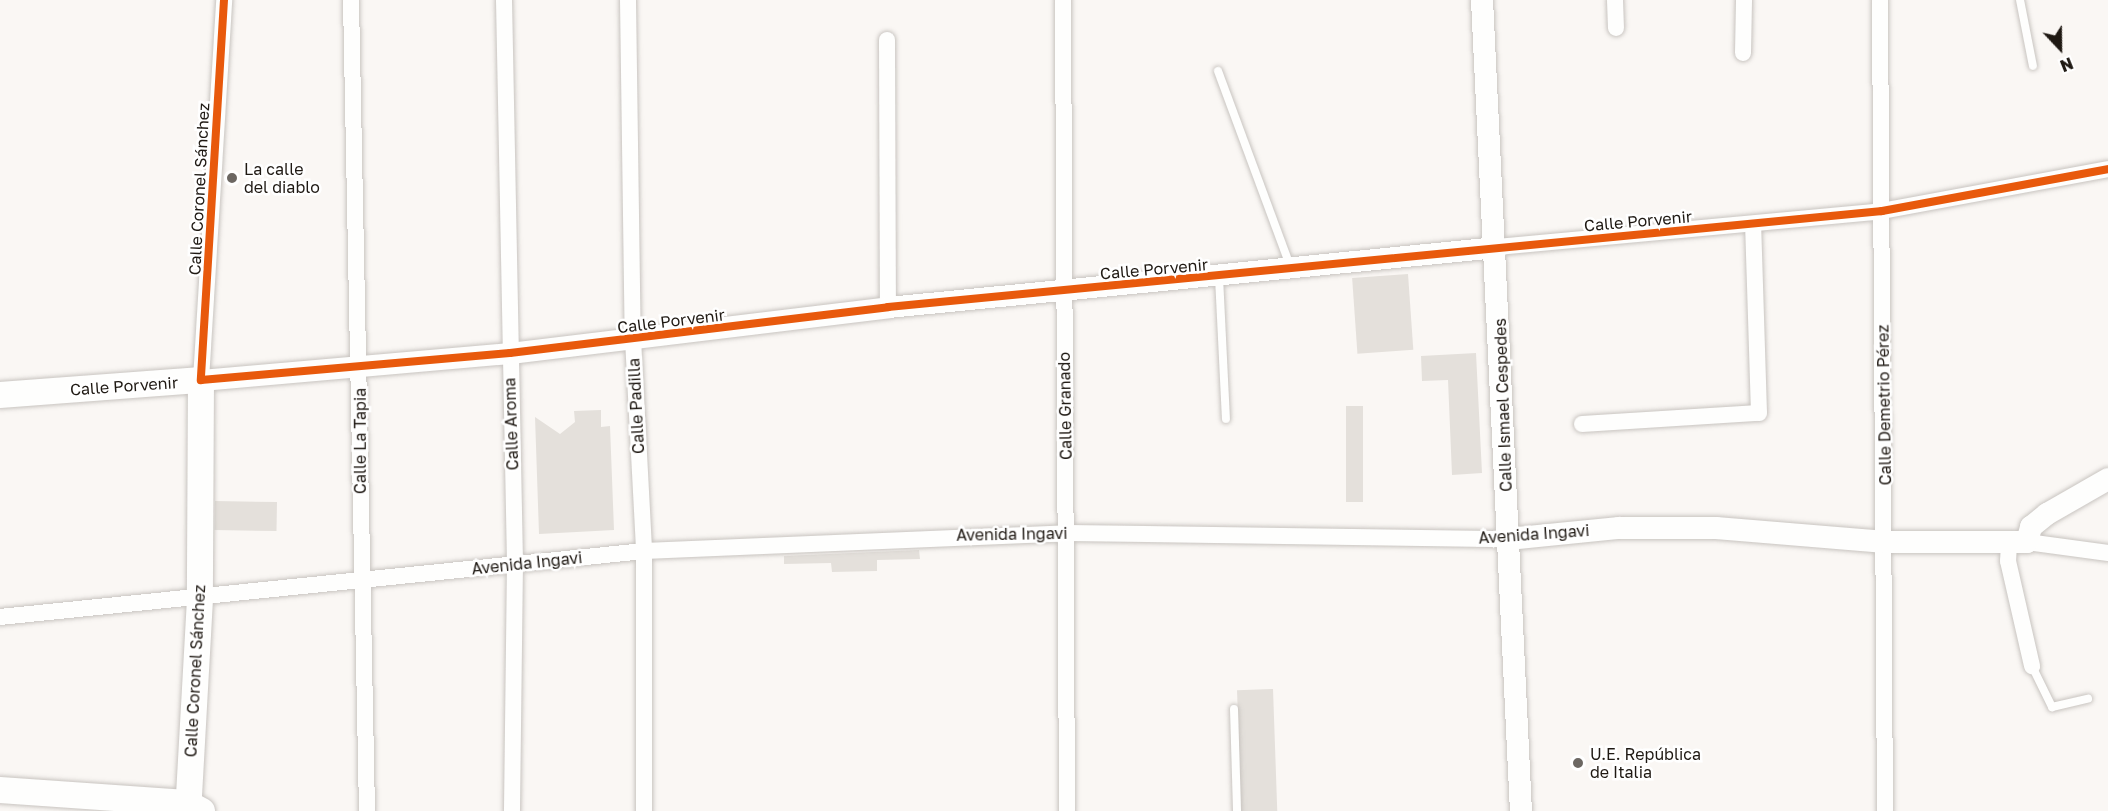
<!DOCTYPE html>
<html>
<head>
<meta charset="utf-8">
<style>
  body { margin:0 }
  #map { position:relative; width:2108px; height:811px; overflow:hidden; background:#faf7f4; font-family:"Golos Text",sans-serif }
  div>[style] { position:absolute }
  .building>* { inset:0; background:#e4e0db; transform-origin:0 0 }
  .roads { filter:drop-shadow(0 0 2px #c8c4c0) drop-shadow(0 0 2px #c8c4c0) }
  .service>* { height:8px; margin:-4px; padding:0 4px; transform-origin:4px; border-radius:4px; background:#fefefd }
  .minor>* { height:16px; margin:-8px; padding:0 8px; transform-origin:8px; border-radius:8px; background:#fefefd }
  .tertiary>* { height:21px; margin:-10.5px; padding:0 10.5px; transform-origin:10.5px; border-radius:10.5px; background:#fefefd }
  .secondary>* { height:22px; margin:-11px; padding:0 11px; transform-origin:11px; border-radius:11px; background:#fefefd }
  .primary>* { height:26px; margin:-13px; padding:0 13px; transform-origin:13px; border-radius:13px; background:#fefefd }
  .cycleway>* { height:8px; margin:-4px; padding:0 4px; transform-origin:4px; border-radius:4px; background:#e8590c }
  .dots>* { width:16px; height:16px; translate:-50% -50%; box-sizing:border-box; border:3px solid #fff; border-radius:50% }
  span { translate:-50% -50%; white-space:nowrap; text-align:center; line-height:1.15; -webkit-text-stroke:5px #fff; paint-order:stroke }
  .poi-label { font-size:16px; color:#1f1913 }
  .left { translate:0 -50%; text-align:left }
  .street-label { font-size:16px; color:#1f1913 }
  .north { position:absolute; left:2030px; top:18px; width:60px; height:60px; -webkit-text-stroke:4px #fff; paint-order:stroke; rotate:158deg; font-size:16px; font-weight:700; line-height:24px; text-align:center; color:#1f1913 }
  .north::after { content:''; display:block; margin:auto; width:21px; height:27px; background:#1f1913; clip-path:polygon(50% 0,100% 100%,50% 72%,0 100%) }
</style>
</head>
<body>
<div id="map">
  <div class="building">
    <div style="left:1408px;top:274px;width:76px;height:56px;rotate:86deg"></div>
    <div style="clip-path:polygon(1476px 353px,1482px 473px,1452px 475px,1448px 380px,1422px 381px,1421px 356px)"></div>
    <div style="left:1346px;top:406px;width:17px;height:96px"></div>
    <div style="clip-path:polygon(601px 410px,601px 427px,610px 426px,614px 530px,539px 534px,535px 417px,560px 434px,575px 422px,574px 411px)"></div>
    <div style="left:215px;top:501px;width:62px;height:29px;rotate:1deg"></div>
    <div style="clip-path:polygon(919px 550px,920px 559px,877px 560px,877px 571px,832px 572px,831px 563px,784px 564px,784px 556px)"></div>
    <div style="left:1273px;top:689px;width:122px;height:36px;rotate:88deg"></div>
  </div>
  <div class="roads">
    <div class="service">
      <div style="left:2020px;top:0;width:67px;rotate:78.9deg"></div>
      <div style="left:1218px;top:71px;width:210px;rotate:69.7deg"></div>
      <div style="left:1219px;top:277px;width:142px;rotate:87.2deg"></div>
      <div style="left:2032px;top:666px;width:46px;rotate:64deg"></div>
      <div style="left:2052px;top:707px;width:37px;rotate:-13deg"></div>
      <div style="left:1234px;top:709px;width:102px;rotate:88.3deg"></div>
    </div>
    <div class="minor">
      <div style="left:351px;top:0;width:811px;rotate:88.87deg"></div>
      <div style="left:504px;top:0;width:563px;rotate:88.88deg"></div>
      <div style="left:515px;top:563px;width:248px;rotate:90.7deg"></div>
      <div style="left:628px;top:0;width:339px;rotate:89.2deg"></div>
      <div style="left:633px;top:339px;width:212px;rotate:87deg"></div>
      <div style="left:644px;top:551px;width:260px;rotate:90deg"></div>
      <div style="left:1063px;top:0;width:811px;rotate:89.72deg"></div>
      <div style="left:1615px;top:0;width:28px;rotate:88deg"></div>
      <div style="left:1880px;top:0;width:811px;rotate:89.65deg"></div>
      <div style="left:887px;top:40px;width:267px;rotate:89.8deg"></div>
      <div style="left:1743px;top:53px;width:53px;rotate:-88.9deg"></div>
      <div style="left:1497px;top:247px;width:387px;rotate:-5.3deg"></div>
      <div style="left:1882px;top:211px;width:230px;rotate:-10.5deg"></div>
      <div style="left:201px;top:380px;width:381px;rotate:-86.5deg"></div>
      <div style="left:1582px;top:424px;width:177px;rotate:-3.6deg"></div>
      <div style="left:1759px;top:413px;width:189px;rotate:-91.8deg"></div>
      <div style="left:2027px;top:542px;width:82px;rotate:7.7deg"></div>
      <div style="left:2009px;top:543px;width:18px;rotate:93deg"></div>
      <div style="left:2008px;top:561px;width:108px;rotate:77.1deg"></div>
      <div style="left:0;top:617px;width:647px;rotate:-5.85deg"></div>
      <div style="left:644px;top:551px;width:424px;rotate:-2.4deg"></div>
      <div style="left:1068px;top:533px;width:440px;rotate:0.8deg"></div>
    </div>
    <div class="tertiary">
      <div style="left:201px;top:380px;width:310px;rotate:-5deg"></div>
      <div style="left:510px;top:353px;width:381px;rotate:-6.9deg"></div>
      <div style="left:888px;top:307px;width:612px;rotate:-5.63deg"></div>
    </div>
    <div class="secondary">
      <div style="left:1482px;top:0;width:812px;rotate:87.25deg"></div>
      <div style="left:1508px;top:539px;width:112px;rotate:-5.7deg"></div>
      <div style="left:1619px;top:528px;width:97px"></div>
      <div style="left:1716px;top:528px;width:170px;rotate:4.7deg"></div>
      <div style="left:1885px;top:542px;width:142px"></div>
      <div style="left:2027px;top:542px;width:16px;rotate:-75deg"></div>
      <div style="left:2031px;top:527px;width:21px;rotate:-39deg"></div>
      <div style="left:2047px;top:514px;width:70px;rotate:-29.8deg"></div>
    </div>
    <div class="primary">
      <div style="left:0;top:395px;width:202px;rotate:-4.3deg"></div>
      <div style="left:201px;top:380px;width:219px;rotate:90.3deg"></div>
      <div style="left:200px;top:599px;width:212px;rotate:93.2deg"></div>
      <div style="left:0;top:790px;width:187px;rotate:4deg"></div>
      <div style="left:187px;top:803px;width:17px;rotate:28deg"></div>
    </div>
  </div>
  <div class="cycleway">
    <div style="left:224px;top:0;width:381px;rotate:93.5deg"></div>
    <div style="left:201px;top:380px;width:310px;rotate:-5deg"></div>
    <div style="left:510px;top:353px;width:381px;rotate:-6.9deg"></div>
    <div style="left:888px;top:307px;width:999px;rotate:-5.52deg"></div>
    <div style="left:1882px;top:211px;width:230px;rotate:-10.5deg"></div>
  </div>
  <div class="dots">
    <div style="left:232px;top:178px;background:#6c6762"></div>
    <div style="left:1578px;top:763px;background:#6c6762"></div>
  </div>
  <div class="poi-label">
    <span class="left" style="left:244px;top:178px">La calle<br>del diablo</span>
    <span class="left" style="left:1590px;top:763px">U.E. República<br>de Italia</span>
  </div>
  <div class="street-label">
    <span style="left:199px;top:189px;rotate:-87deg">Calle Coronel Sánchez</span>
    <span style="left:1638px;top:221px;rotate:-5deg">Calle Porvenir</span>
    <span style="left:1154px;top:269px;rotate:-5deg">Calle Porvenir</span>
    <span style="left:671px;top:321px;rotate:-7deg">Calle Porvenir</span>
    <span style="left:124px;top:386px;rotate:-4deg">Calle Porvenir</span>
    <span style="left:1503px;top:405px;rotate:-92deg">Calle Ismael Cespedes</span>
    <span style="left:1884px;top:405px;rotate:-91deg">Calle Demetrio Pérez</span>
    <span style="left:636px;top:406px;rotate:-93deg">Calle Padilla</span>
    <span style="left:1065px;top:406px;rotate:-91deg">Calle Granado</span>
    <span style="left:511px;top:424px;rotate:-92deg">Calle Aroma</span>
    <span style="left:360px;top:441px;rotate:-90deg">Calle La Tapia</span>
    <span style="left:1012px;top:534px;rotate:-1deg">Avenida Ingavi</span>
    <span style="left:1534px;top:534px;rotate:-4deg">Avenida Ingavi</span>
    <span style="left:527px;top:563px;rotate:-6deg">Avenida Ingavi</span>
    <span style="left:195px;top:671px;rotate:-87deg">Calle Coronel Sánchez</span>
  </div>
  <div class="north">N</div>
</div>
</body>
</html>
